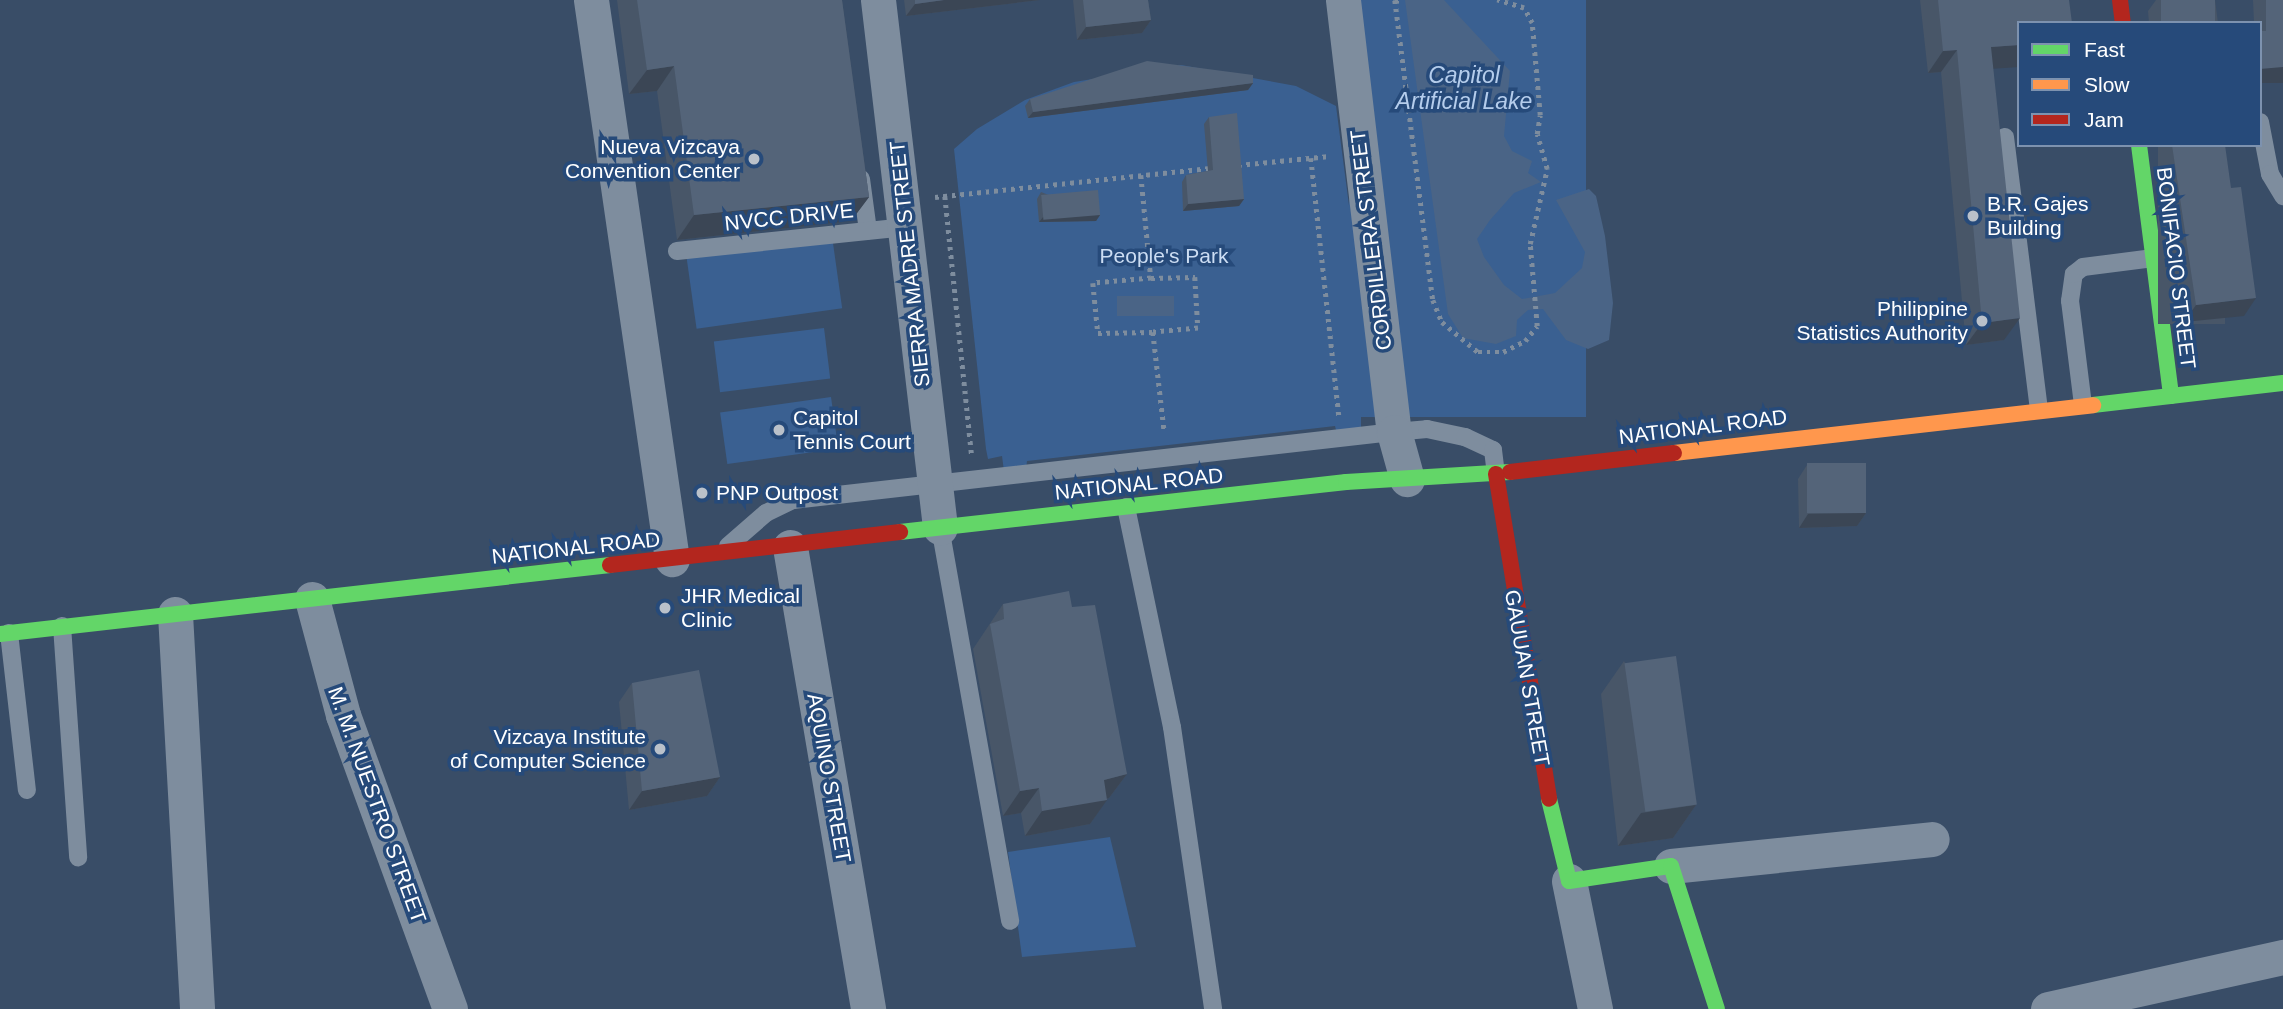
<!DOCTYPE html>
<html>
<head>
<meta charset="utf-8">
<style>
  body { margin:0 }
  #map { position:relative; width:2283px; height:1009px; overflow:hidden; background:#394d67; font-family:Helvetica,sans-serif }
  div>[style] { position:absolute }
  .green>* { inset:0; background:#3a6091; transform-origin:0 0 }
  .water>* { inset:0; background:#4a6486; transform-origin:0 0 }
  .path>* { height:4.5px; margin-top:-2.25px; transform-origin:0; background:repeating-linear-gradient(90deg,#7e8d9e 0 3.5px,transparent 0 8.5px) }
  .lane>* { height:18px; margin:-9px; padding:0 9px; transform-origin:9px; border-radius:9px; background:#7e8d9e }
  .street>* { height:35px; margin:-17.5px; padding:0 17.5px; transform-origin:17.5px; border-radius:17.5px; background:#7e8d9e }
  .fast>* { height:16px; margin:-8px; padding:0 8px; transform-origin:8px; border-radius:8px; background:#63d668 }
  .slow>* { height:16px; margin:-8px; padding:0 8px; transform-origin:8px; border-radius:8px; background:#ff974d }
  .jam>* { height:16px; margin:-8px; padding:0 8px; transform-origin:8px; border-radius:8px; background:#b3261e }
  .wall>* { inset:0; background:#485668; transform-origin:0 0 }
  .shaded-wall>* { inset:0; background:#3b4655; transform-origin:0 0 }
  .building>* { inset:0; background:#546479; transform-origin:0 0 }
  .dots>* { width:19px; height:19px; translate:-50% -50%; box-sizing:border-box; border:4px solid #264a7a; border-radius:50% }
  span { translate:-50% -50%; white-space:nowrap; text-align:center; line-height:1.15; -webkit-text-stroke:7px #264a7a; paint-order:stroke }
  .poi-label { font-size:21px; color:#fff }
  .right { translate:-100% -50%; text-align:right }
  .left { translate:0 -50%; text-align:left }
  .street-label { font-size:21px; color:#fff }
  .park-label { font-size:21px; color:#ccddf3 }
  .water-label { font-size:23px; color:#b5cdec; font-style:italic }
  .legend { position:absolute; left:2017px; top:21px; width:245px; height:126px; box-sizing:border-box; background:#264a7a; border:2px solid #7d92af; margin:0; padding:9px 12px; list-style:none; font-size:21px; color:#fff }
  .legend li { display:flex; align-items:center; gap:14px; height:35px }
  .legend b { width:35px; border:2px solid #7d92af }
</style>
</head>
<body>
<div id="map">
  <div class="green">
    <div style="left:1349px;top:0;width:237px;height:417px"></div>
    <div style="clip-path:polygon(1181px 65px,1296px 86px,1336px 106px,1376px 412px,1361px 417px,1361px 430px,1337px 434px,1335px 426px,1027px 461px,1026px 469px,1004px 471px,1002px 456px,988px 459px,986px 449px,954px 149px,977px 129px,1025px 100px,1074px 82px)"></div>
    <div style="left:832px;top:236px;width:73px;height:147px;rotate:82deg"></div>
    <div style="left:824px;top:328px;width:51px;height:111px;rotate:83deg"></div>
    <div style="left:831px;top:397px;width:52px;height:112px;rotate:82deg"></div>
    <div style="clip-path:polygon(1110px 837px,1136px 947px,1022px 957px,1008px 852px)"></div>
  </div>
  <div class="water">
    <div style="clip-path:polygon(1405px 0,1444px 0,1510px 71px,1504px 136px,1512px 151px,1532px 161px,1528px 173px,1541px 182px,1514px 193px,1490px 220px,1477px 239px,1484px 257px,1504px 285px,1522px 299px,1555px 293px,1582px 268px,1585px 252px,1556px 200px,1589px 189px,1596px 196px,1605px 236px,1613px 303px,1609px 340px,1588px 349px,1566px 340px,1543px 309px,1528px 310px,1517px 320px,1516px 336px,1496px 344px,1463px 338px,1448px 314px)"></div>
    <div style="left:1117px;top:296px;width:57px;height:20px"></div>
  </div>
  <div class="path">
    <div style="left:1395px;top:0;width:302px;rotate:82.8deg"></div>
    <div style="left:1433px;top:300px;width:24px;rotate:68deg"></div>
    <div style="left:1442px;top:322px;width:47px;rotate:39.8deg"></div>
    <div style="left:1478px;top:352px;width:25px"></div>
    <div style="left:1503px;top:352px;width:25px;rotate:-27deg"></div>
    <div style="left:1525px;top:341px;width:19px;rotate:-51deg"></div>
    <div style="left:1537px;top:326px;width:82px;rotate:-94.9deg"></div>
    <div style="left:1530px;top:244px;width:77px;rotate:-77.2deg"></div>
    <div style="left:1547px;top:169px;width:36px;rotate:-106deg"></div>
    <div style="left:1537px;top:134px;width:19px;rotate:-81deg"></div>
    <div style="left:1540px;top:115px;width:92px;rotate:-95deg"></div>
    <div style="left:1532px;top:23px;width:17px;rotate:-118deg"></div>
    <div style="left:1524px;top:8px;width:28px;rotate:-163deg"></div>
    <div style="left:1395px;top:1px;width:8px;rotate:-7deg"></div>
    <div style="left:1311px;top:158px;width:259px;rotate:83.8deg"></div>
    <div style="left:1238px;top:165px;width:92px;rotate:-5.6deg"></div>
    <div style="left:1141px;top:175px;width:103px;rotate:84.5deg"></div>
    <div style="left:1151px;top:278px;width:58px;rotate:175.1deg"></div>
    <div style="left:1093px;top:283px;width:50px;rotate:84.3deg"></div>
    <div style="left:1098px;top:333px;width:55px;rotate:-1deg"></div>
    <div style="left:1153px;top:332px;width:98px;rotate:83.5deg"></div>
    <div style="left:945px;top:196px;width:262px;rotate:84.1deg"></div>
    <div style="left:935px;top:197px;width:279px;rotate:-6deg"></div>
    <div style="left:1151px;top:278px;width:44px;rotate:-1.3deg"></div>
    <div style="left:1195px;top:277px;width:51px;rotate:86.6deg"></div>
    <div style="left:1198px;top:328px;width:45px;rotate:174.9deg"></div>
  </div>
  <div class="lane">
    <div style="left:2260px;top:122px;width:53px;rotate:79.1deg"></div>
    <div style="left:2270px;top:174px;width:26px;rotate:59deg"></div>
    <div style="left:2005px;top:137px;width:275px;rotate:82.9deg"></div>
    <div style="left:861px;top:179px;width:52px;rotate:82.3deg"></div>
    <div style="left:677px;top:251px;width:230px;rotate:-6deg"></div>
    <div style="left:2083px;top:405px;width:105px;rotate:-97.1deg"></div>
    <div style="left:2070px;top:301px;width:27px;rotate:-82deg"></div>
    <div style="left:2074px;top:274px;width:11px;rotate:-38deg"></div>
    <div style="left:2083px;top:267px;width:71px;rotate:-7.3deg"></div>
    <div style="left:1126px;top:507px;width:225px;rotate:78.2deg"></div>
    <div style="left:1172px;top:727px;width:285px;rotate:81.7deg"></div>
    <div style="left:940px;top:527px;width:400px;rotate:79.9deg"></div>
    <div style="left:728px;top:546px;width:50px;rotate:-41deg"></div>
    <div style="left:766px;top:513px;width:30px;rotate:-26deg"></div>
    <div style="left:793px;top:500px;width:605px;rotate:-6.46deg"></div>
    <div style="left:1394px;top:432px;width:33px;rotate:-5deg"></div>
    <div style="left:1427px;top:429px;width:39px;rotate:12deg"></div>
    <div style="left:1465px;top:437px;width:31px;rotate:25deg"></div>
    <div style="left:1493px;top:450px;width:24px;rotate:83deg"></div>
    <div style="left:62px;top:626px;width:232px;rotate:86deg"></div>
    <div style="left:9px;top:633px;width:158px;rotate:83.5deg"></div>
  </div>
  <div class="street">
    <div style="left:591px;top:0;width:565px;rotate:81.76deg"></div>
    <div style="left:878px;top:0;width:531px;rotate:83.29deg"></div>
    <div style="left:1343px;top:0;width:435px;rotate:83.3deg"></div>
    <div style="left:1394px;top:432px;width:49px;rotate:74.5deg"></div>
    <div style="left:790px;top:547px;width:469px;rotate:80.4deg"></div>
    <div style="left:312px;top:599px;width:120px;rotate:75deg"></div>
    <div style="left:343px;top:715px;width:313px;rotate:70deg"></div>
    <div style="left:175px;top:614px;width:396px;rotate:86.8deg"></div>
    <div style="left:1671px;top:866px;width:262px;rotate:-5.9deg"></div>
    <div style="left:1569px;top:881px;width:131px;rotate:78.5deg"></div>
    <div style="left:2048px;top:1009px;width:241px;rotate:-12.5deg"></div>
  </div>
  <div class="fast">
    <div style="left:2139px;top:145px;width:253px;rotate:82.7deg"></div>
    <div style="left:2093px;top:405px;width:191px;rotate:-6.6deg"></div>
    <div style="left:900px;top:532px;width:449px;rotate:-6.4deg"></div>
    <div style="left:1346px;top:482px;width:164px;rotate:-3.5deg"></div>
    <div style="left:0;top:634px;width:614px;rotate:-6.45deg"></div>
    <div style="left:1549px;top:799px;width:84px;rotate:76.3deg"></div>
    <div style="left:1569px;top:881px;width:103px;rotate:-8.4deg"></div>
    <div style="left:1671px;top:866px;width:150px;rotate:72.2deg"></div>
  </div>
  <div class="slow">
    <div style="left:1674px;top:453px;width:422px;rotate:-6.5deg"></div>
  </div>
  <div class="jam">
    <div style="left:2120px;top:0;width:23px;rotate:83deg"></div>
    <div style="left:1510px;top:472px;width:165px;rotate:-6.6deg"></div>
    <div style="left:1496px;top:474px;width:329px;rotate:80.7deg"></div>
    <div style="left:610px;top:565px;width:292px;rotate:-6.5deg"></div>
  </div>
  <div class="wall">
    <div style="clip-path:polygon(617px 0,842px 0,869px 197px,851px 221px,677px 240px,657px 91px,629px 94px)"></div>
    <div style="clip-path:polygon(904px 0,1040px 0,906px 16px)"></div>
    <div style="clip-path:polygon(1073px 0,1148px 0,1151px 20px,1142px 33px,1077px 40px)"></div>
    <div style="clip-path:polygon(1920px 0,2069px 0,1993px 68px,2004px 340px,1966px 345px,1941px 72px,1928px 73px)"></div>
    <div style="clip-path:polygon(2156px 0,2215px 0,2218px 23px,2149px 23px,2148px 11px)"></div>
    <div style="clip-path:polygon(2253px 0,2283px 0,2260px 85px,2260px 23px,2254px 23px)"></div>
    <div style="clip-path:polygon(1253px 83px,1248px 90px,1028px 118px,1025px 106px,1030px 99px)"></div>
    <div style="clip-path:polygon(1209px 117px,1244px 199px,1239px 206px,1183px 211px,1182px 182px,1186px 175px,1208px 171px,1204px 124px)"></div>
    <div style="left:2158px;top:145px;width:67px;height:179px"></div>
    <div style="clip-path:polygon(1041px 192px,1100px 215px,1096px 221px,1039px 222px,1037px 199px)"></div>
    <div style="clip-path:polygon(1807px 465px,1866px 513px,1857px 526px,1799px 528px,1798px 479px)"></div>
    <div style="clip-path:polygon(1003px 604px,1072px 607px,1127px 774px,1109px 798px,1107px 799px,1090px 824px,1025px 836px,1021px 813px,1003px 816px,973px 649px)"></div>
    <div style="clip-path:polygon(1624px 661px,1696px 805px,1673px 838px,1618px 846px,1601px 694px)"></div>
    <div style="clip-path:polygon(632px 683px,720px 777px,707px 796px,629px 810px,619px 702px)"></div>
  </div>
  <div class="shaded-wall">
    <div style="clip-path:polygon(944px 0,1040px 0,906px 16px,915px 4px)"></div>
    <div style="clip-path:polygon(1151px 20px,1142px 33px,1077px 40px,1086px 27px)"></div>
    <div style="clip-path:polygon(2019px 45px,2019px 67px,1975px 70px,1991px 47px)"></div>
    <div style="clip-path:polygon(1957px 50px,1941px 72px,1928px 73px,1943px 51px)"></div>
    <div style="clip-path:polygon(674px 66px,657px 91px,629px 94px,647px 70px)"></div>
    <div style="left:2283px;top:67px;width:16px;height:23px;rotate:90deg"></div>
    <div style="clip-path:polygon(1253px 83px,1248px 90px,1028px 118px,1033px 112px)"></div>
    <div style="clip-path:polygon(869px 197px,851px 221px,677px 240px,694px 215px)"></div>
    <div style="clip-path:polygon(1244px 199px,1239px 206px,1183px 211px,1188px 204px)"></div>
    <div style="clip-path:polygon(1100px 215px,1096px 221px,1039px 222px,1044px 216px)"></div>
    <div style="clip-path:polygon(2256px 298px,2244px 316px,2184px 322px,2196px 305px)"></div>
    <div style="clip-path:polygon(2020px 318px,2004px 340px,1966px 345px,1982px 323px)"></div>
    <div style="clip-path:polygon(1866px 513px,1857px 526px,1799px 528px,1808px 514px)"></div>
    <div style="clip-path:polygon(1127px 774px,1109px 798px,1100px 801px,1107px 800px,1090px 824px,1025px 836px,1042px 811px,1104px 780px)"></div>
    <div style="clip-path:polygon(720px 777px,707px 796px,629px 810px,642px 791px)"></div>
    <div style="clip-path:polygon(1039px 788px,1021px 813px,1003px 816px,1020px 791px)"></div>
    <div style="clip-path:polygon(1696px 805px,1673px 838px,1618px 846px,1641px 813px)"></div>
  </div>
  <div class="building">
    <div style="clip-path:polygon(637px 0,842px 0,869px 197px,694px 215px,674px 66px,647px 70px)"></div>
    <div style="clip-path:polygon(915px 0,944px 0,915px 4px)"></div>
    <div style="clip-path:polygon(1083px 0,1148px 0,1151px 20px,1086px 27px)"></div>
    <div style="clip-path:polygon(1938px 0,2069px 0,2072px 23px,2019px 23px,2019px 45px,1991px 47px,2020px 318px,1982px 323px,1957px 50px,1943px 51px)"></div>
    <div style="left:2161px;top:0;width:54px;height:23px"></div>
    <div style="clip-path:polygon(2266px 0,2283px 0,2283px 67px,2260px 69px,2260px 31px,2266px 31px)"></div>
    <div style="clip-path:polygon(1147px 61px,1253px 75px,1253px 83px,1033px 112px,1030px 99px)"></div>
    <div style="clip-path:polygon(1237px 113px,1244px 199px,1188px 204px,1186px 175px,1213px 170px,1209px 117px)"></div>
    <div style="clip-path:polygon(2172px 145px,2225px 145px,2231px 188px,2241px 187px,2256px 298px,2196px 305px)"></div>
    <div style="left:1098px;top:190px;width:25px;height:57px;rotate:85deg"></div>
    <div style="left:1866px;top:463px;width:50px;height:59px;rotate:90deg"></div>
    <div style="clip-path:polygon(1069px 591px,1072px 607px,1095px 605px,1127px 774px,1104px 780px,1107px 800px,1042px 811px,1039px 788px,1020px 791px,990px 624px,1004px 619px,1003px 604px)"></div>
    <div style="left:1676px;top:656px;width:150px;height:52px;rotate:82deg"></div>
    <div style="clip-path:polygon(699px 670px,720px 777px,642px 791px,632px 683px)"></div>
  </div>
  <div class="dots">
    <div style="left:754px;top:159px;background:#bac1ca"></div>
    <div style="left:1973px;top:216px;background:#bac1ca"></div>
    <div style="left:1982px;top:321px;background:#bac1ca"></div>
    <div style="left:779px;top:430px;background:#bac1ca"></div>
    <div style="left:702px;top:493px;background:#bac1ca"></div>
    <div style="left:665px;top:608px;background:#bac1ca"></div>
    <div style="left:660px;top:749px;background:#bac1ca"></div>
  </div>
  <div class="poi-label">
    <span class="right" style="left:740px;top:159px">Nueva Vizcaya<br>Convention Center</span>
    <span class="left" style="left:1987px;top:216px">B.R. Gajes<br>Building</span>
    <span class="right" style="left:1968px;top:321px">Philippine<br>Statistics Authority</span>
    <span class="left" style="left:793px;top:430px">Capitol<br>Tennis Court</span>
    <span class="left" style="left:716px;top:493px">PNP Outpost</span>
    <span class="left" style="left:681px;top:608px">JHR Medical<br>Clinic</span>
    <span class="right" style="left:646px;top:749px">Vizcaya Institute<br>of Computer Science</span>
  </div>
  <div class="street-label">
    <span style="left:789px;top:217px;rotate:-6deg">NVCC DRIVE</span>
    <span style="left:1371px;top:240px;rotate:-97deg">CORDILLERA STREET</span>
    <span style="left:910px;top:264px;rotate:-96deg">SIERRA MADRE STREET</span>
    <span style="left:2176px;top:268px;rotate:83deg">BONIFACIO STREET</span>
    <span style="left:1703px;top:427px;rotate:-7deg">NATIONAL ROAD</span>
    <span style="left:1139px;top:484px;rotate:-6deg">NATIONAL ROAD</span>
    <span style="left:576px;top:548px;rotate:-6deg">NATIONAL ROAD</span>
    <span style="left:1527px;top:678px;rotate:80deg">GAUUAN STREET</span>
    <span style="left:829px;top:778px;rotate:80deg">AQUINO STREET</span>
    <span style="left:377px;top:805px;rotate:70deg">M. M. NUESTRO STREET</span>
  </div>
  <div class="park-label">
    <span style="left:1164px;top:256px">People's Park</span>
  </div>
  <div class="water-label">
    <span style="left:1464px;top:88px">Capitol<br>Artificial Lake</span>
  </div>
  <ul class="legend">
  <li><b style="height:9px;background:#63d668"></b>Fast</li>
  <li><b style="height:9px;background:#ff974d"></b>Slow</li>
  <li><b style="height:9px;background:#b3261e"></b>Jam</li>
  </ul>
</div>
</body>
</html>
